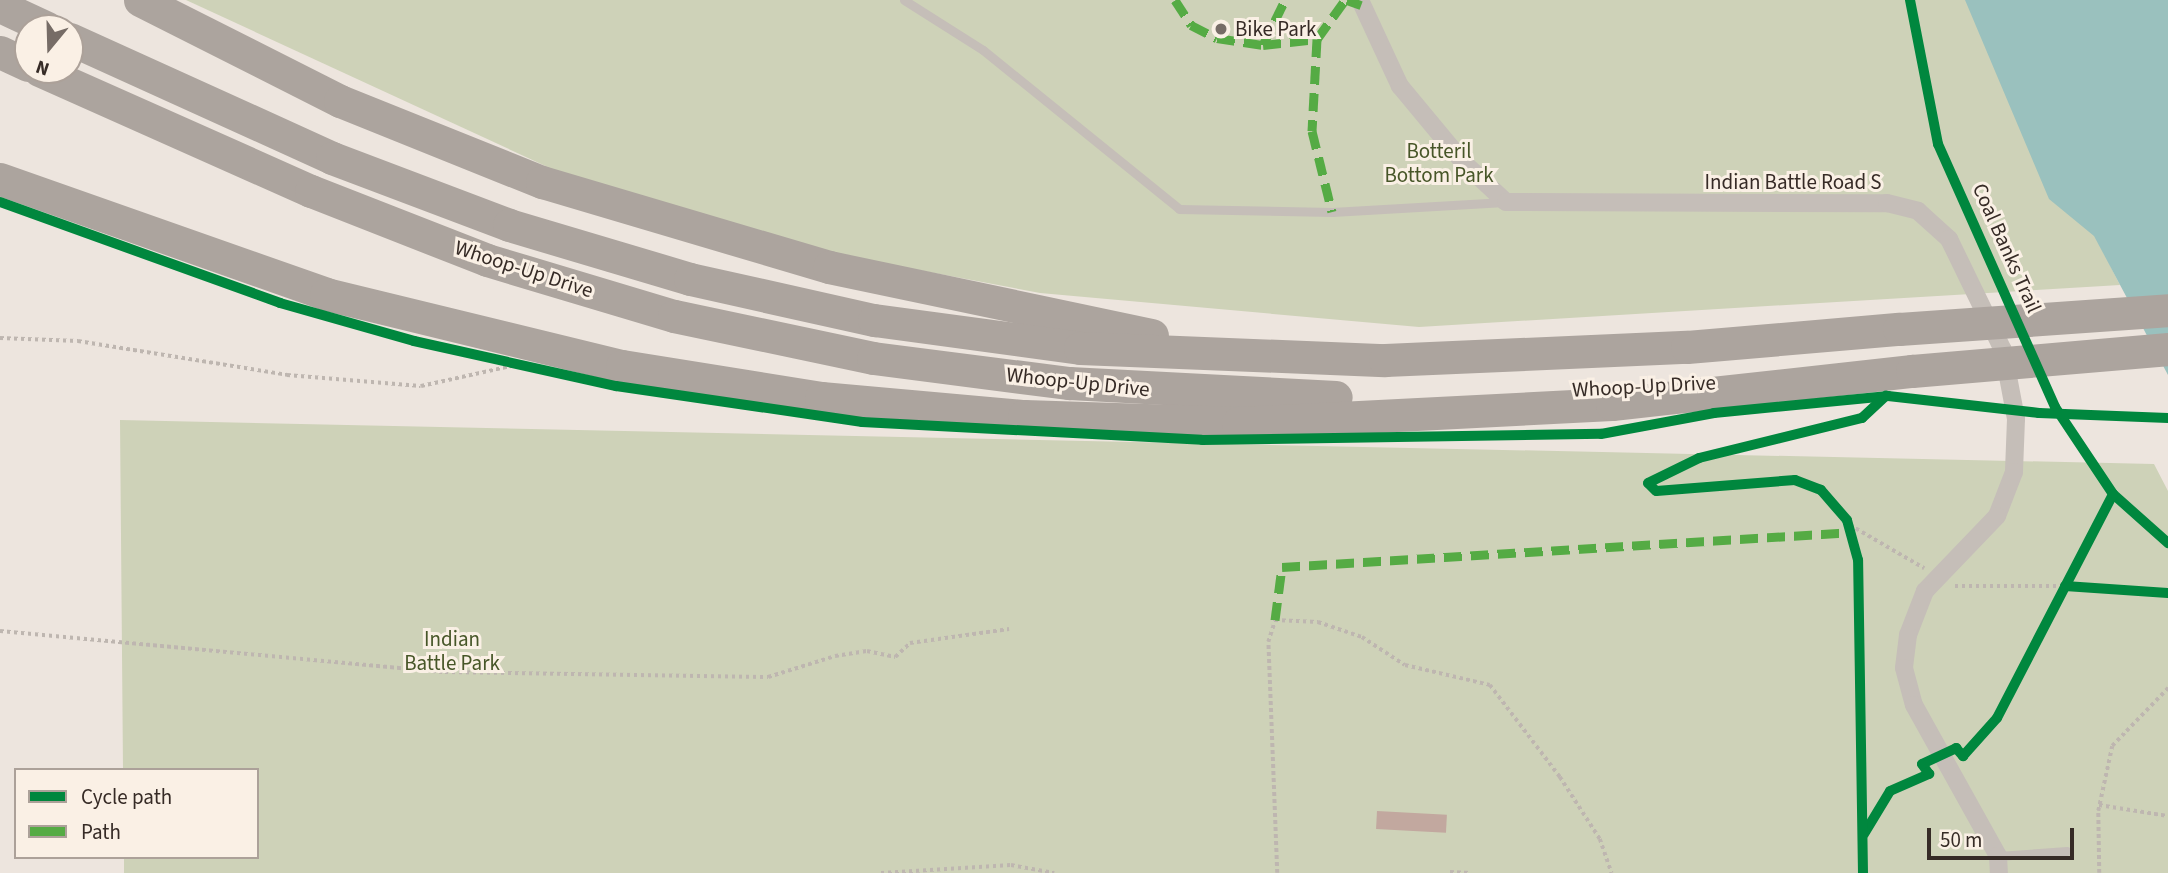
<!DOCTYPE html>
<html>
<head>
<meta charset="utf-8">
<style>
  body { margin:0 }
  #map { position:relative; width:2168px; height:873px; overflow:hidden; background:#ede5de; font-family:"Source Sans 3",sans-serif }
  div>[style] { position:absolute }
  .green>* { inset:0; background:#ced2b8 }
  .water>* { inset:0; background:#9ac1be }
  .building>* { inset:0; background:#c2a89f; transform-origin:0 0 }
  .path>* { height:3.5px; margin-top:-1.75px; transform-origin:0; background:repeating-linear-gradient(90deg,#beb6b0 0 3.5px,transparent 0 7px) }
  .service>* { height:9px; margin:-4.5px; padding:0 4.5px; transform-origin:4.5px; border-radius:4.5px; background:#c5beb8 }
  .minor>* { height:18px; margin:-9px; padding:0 9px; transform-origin:9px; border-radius:9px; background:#c5beb8 }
  .motorway>* { height:33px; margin:-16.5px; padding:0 16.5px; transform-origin:16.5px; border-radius:16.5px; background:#aca49e }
  .motorway-bridge>* { height:33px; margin:-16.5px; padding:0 16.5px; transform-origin:16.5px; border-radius:16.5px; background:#aca49e }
  .quiet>* { height:9px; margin-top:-4.5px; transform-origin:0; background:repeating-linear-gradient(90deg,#55ab44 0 18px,transparent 0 27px) }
  .cycleway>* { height:10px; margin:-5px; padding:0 5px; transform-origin:5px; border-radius:5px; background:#00873e }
  .dots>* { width:19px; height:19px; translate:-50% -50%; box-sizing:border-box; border:4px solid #faf0e5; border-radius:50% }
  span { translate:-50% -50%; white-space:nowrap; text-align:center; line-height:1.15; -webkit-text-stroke:6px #faf0e5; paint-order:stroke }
  .poi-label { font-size:21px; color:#362b26 }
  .left { translate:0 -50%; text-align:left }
  .park-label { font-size:21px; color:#475628 }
  .street-label { font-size:21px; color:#362b26 }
  .legend { position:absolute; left:14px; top:768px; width:245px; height:91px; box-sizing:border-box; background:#faf0e5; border:2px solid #aca199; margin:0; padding:9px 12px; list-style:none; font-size:21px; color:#362b26 }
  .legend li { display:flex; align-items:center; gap:14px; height:35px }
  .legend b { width:35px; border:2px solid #aca199 }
  .north { position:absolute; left:14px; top:14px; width:70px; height:70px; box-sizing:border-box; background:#faf0e5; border:2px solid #aca199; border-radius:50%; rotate:199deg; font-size:19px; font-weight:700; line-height:28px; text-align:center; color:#362b26 }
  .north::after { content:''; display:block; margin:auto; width:24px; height:32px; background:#766c66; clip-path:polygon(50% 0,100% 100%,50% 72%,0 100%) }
  .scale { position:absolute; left:1927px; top:828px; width:147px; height:32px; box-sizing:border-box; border:4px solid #362b26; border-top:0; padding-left:9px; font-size:21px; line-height:24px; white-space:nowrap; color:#362b26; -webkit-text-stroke:5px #faf0e5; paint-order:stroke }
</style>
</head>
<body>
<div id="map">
  <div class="green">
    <div style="clip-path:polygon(186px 0,1975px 0,2120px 285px,1419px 327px,1040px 293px,669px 223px)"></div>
    <div style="clip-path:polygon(120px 420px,2154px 464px,2168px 491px,2168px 873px,124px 873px,124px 857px,257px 857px,257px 770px,123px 770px)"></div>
  </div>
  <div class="water">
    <div style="clip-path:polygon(1965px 0,2168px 0,2168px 375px,2094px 236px,2049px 199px)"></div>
  </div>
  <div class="building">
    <div style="left:1377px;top:811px;width:70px;height:18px;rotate:3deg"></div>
  </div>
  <div class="path">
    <div style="left:0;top:338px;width:78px;rotate:2.2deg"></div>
    <div style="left:78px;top:341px;width:212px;rotate:9.2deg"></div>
    <div style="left:287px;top:375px;width:134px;rotate:4.7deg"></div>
    <div style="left:421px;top:386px;width:92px;rotate:-12.5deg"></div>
    <div style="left:1850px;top:525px;width:86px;rotate:30.2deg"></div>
    <div style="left:1955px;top:586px;width:110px"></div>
    <div style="left:0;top:631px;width:447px;rotate:5.3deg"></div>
    <div style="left:445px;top:672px;width:323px;rotate:0.9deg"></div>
    <div style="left:768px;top:677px;width:70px;rotate:-17.4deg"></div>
    <div style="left:835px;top:656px;width:32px;rotate:-9deg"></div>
    <div style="left:867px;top:651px;width:29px;rotate:12deg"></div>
    <div style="left:895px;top:657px;width:21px;rotate:-43deg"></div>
    <div style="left:910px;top:643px;width:100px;rotate:-8deg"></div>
    <div style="left:2099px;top:805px;width:70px;rotate:9.1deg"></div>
    <div style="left:1450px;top:872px;width:21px;rotate:3deg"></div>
    <div style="left:881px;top:873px;width:130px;rotate:-3.5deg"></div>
    <div style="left:1011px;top:865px;width:44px;rotate:10.5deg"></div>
    <div style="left:1277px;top:873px;width:231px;rotate:-92.2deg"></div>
    <div style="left:1268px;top:642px;width:23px;rotate:-72deg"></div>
    <div style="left:1275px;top:620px;width:43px;rotate:2.7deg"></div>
    <div style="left:1318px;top:622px;width:46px;rotate:18.8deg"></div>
    <div style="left:1362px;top:637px;width:51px;rotate:33.1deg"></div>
    <div style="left:1405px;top:665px;width:87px;rotate:13.2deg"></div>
    <div style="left:1490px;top:685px;width:116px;rotate:52.7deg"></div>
    <div style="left:1560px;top:777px;width:74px;rotate:57.2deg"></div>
    <div style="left:1600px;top:839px;width:36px;rotate:71deg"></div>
    <div style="left:2099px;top:873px;width:62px;rotate:-90.9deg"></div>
    <div style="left:2098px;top:811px;width:66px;rotate:-77.8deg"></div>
    <div style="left:2112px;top:746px;width:81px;rotate:-46deg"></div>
  </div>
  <div class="service">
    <div style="left:904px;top:0;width:93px;rotate:32.3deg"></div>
    <div style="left:983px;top:50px;width:252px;rotate:39deg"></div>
    <div style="left:1179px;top:209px;width:153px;rotate:1.1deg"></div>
    <div style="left:1332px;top:212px;width:173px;rotate:-3.3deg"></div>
    <div style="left:1998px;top:856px;width:69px;rotate:-4.1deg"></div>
  </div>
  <div class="minor">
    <div style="left:1360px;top:0;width:95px;rotate:65.1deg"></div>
    <div style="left:1400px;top:86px;width:100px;rotate:50.3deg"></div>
    <div style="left:1464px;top:163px;width:57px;rotate:42.9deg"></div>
    <div style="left:1506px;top:202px;width:381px;rotate:0.2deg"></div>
    <div style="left:1887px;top:203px;width:32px;rotate:14deg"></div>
    <div style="left:1918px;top:211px;width:42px;rotate:42.1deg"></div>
    <div style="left:1949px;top:239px;width:123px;rotate:64.1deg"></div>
    <div style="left:2003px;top:350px;width:70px;rotate:79.3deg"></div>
    <div style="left:2016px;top:419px;width:53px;rotate:92.2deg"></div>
    <div style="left:2014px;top:472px;width:47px;rotate:111.1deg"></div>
    <div style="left:1997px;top:516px;width:104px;rotate:133.8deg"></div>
    <div style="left:1925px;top:591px;width:47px;rotate:111.1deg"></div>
    <div style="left:1908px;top:635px;width:33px;rotate:97deg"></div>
    <div style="left:1904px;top:668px;width:38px;rotate:75deg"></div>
    <div style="left:1914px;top:705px;width:173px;rotate:60.9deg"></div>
    <div style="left:1998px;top:856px;width:17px;rotate:87deg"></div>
  </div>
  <div class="motorway">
    <div style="left:140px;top:0;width:224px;rotate:26.8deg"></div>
    <div style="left:340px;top:101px;width:218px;rotate:21.9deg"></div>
    <div style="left:542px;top:182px;width:299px;rotate:16.5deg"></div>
    <div style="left:829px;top:267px;width:330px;rotate:11.9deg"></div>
    <div style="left:0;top:6px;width:52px;rotate:25.1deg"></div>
    <div style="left:70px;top:39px;width:288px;rotate:24.4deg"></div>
    <div style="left:332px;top:158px;width:189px;rotate:20.7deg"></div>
    <div style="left:509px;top:225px;width:189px;rotate:16.6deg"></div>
    <div style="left:690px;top:279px;width:189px;rotate:12.6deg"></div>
    <div style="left:874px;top:320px;width:208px;rotate:7.7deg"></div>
    <div style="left:1080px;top:348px;width:305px;rotate:2.3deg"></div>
    <div style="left:1385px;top:360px;width:302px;rotate:-2.5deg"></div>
    <div style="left:1687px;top:347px;width:213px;rotate:-4.9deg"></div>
    <div style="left:0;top:52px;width:31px;rotate:25deg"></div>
    <div style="left:39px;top:70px;width:298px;rotate:24deg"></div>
    <div style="left:311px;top:191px;width:189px;rotate:21.4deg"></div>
    <div style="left:487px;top:260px;width:195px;rotate:16.7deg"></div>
    <div style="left:674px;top:316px;width:203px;rotate:11.9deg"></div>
    <div style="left:873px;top:358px;width:198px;rotate:7.3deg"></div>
    <div style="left:1069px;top:383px;width:267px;rotate:3deg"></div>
    <div style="left:0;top:179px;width:346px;rotate:19.4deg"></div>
    <div style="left:326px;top:294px;width:305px;rotate:13.7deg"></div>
    <div style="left:622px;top:366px;width:202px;rotate:9.1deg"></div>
    <div style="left:821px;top:398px;width:204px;rotate:5.1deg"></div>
    <div style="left:1024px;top:416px;width:214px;rotate:1.9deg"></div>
    <div style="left:1238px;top:423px;width:374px;rotate:-2.9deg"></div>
    <div style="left:1612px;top:404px;width:302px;rotate:-6.3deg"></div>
  </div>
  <div class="motorway-bridge">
    <div style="left:1899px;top:329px;width:270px;rotate:-4deg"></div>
    <div style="left:1912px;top:371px;width:257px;rotate:-4.9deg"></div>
  </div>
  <div class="quiet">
    <div style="left:1175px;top:0;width:30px;rotate:57deg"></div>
    <div style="left:1191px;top:25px;width:29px;rotate:27deg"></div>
    <div style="left:1217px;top:38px;width:47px;rotate:8.7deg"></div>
    <div style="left:1263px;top:45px;width:54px;rotate:-6.3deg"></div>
    <div style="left:1317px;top:39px;width:48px;rotate:-54.3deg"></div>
    <div style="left:1347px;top:0;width:15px;rotate:20deg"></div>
    <div style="left:1317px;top:39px;width:92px;rotate:93.1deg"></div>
    <div style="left:1312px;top:131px;width:83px;rotate:76.1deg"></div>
    <div style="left:1263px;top:45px;width:50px;rotate:-63.9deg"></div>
    <div style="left:1275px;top:620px;width:53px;rotate:-82.5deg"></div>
    <div style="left:1282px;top:567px;width:573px;rotate:-3.5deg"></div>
  </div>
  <div class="cycleway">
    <div style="left:1910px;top:0;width:147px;rotate:79deg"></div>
    <div style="left:1938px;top:144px;width:288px;rotate:66deg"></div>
    <div style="left:2055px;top:407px;width:105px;rotate:56.3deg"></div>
    <div style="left:2113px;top:494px;width:74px;rotate:41.7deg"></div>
    <div style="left:0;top:202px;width:298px;rotate:19.8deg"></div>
    <div style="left:280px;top:303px;width:139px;rotate:15.8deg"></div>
    <div style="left:414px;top:341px;width:207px;rotate:12.6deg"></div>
    <div style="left:616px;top:386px;width:249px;rotate:8.3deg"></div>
    <div style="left:862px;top:422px;width:340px;rotate:3deg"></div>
    <div style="left:1202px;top:440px;width:399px;rotate:-0.9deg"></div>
    <div style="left:1601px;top:434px;width:115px;rotate:-10.5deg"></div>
    <div style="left:1714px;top:413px;width:175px;rotate:-5.6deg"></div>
    <div style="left:1888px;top:396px;width:152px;rotate:6.4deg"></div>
    <div style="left:2039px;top:413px;width:129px;rotate:2.2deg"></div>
    <div style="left:2065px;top:586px;width:103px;rotate:3.9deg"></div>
    <div style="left:1864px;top:834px;width:50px;rotate:-58.8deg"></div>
    <div style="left:1890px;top:791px;width:43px;rotate:-23.6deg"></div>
    <div style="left:1929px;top:774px;width:12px;rotate:-125deg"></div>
    <div style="left:1922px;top:764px;width:38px;rotate:-25deg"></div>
    <div style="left:1956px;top:748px;width:11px;rotate:49deg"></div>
    <div style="left:1963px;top:756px;width:51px;rotate:-48.2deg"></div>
    <div style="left:1997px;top:718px;width:252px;rotate:-62.6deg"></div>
    <div style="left:1863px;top:873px;width:313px;rotate:-90.9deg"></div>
    <div style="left:1858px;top:560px;width:41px;rotate:-105.4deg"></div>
    <div style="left:1847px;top:520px;width:40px;rotate:-131deg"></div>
    <div style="left:1821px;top:490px;width:28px;rotate:-159deg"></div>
    <div style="left:1795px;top:480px;width:139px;rotate:175.5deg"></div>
    <div style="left:1656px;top:491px;width:11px;rotate:-135deg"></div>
    <div style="left:1648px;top:483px;width:57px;rotate:-26.1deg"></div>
    <div style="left:1699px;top:458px;width:168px;rotate:-13.8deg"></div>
    <div style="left:1862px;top:418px;width:33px;rotate:-43deg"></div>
  </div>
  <div class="dots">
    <div style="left:1221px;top:29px;background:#766c66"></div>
  </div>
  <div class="poi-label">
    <span class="left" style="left:1235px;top:29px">Bike Park</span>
  </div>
  <div class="park-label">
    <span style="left:1439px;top:163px">Botteril<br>Bottom Park</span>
    <span style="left:452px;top:651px">Indian<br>Battle Park</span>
  </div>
  <div class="street-label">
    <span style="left:1793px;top:182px">Indian Battle Road S</span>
    <span style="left:2007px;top:248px;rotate:66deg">Coal Banks Trail</span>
    <span style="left:524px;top:269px;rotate:18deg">Whoop-Up Drive</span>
    <span style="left:1078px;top:382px;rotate:6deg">Whoop-Up Drive</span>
    <span style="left:1644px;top:386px;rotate:-3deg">Whoop-Up Drive</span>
  </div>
  <ul class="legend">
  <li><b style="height:9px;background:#00873e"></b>Cycle path</li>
  <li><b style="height:9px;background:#55ab44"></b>Path</li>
  </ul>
  <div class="north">N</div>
  <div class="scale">50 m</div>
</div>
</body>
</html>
